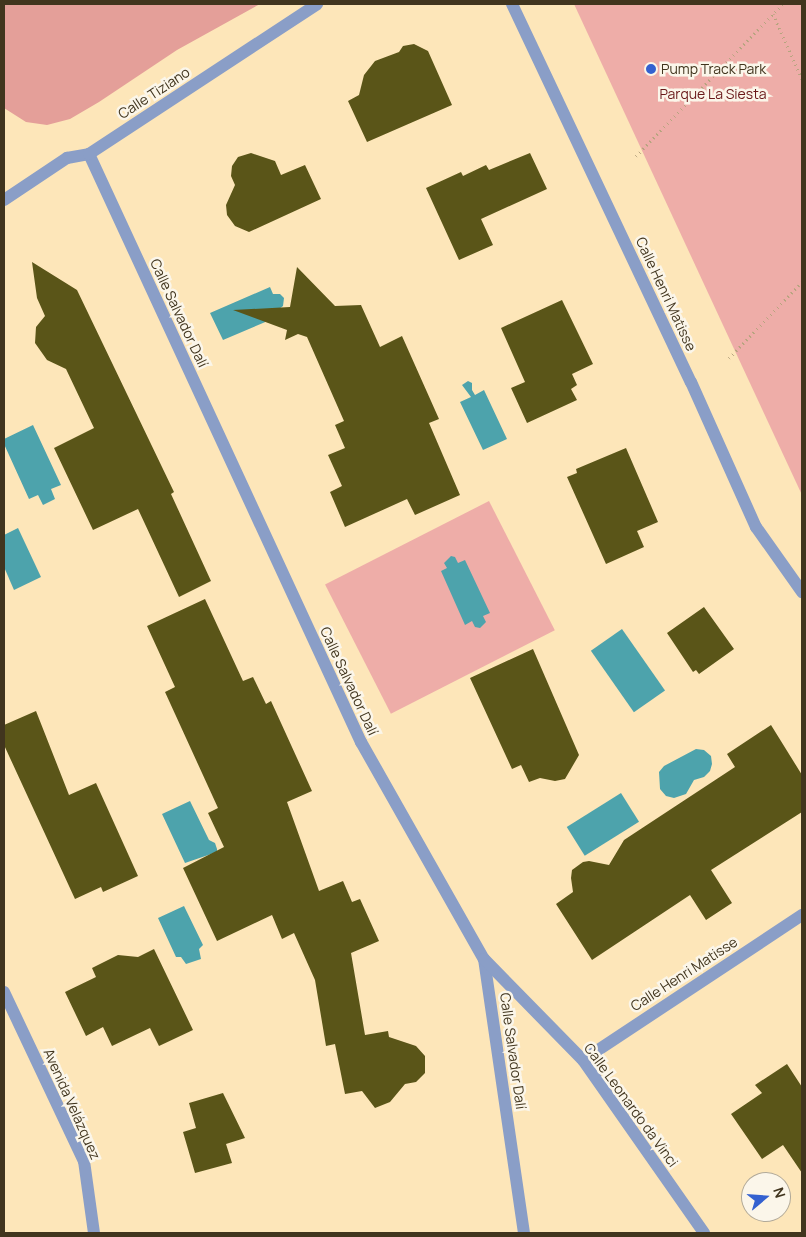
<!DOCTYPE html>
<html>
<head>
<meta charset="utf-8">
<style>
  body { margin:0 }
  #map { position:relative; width:806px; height:1237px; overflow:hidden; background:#fde6b9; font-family:Manrope,sans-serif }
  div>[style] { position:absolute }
  .green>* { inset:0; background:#eeada8; transform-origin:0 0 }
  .forest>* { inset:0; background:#e49f99 }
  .water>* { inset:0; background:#4da3ac; transform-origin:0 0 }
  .building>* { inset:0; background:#5a5518 }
  .path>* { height:3px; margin-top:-1.5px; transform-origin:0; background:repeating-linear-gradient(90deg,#b7a47f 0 1px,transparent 0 5px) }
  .street>* { height:12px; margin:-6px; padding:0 6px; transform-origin:6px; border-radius:6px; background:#8a9ec7 }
  .dots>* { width:14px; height:14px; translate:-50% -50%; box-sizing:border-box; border:2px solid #fbf6ea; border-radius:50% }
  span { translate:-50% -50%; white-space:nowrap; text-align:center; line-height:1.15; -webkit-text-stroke:5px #fbf6ea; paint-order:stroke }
  .poi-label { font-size:14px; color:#41351e }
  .left { translate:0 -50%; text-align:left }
  .street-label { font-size:14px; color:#41351e }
  .park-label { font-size:14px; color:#6a191a }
  .frame { position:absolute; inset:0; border:5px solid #41351e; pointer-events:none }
  .north { position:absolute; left:741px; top:1172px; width:50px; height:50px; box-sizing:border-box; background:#fbf6ea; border:1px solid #b1a998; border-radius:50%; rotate:72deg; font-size:14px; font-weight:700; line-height:20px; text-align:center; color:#41351e }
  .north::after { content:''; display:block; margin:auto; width:18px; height:22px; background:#3461d0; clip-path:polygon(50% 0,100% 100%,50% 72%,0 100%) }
</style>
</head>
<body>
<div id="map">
  <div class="green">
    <div style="clip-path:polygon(574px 4px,802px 4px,802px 495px,742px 366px)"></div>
    <div style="left:489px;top:501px;width:145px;height:184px;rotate:63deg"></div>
  </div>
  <div class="forest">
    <div style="clip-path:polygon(4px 4px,260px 4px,177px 50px,99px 102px,70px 119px,47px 125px,26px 122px,4px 108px)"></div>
  </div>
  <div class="water">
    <div style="clip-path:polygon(270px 287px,273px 294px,280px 294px,284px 298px,283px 306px,279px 309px,282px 315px,223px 340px,210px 313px)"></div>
    <div style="clip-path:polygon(468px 381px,472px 383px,472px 390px,475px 395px,484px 390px,507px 439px,483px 450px,460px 402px,471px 397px,462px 385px)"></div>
    <div style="clip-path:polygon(33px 425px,61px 485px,51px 489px,55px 499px,43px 505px,38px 495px,29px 499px,4px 444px,4px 439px)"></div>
    <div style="clip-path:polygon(18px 528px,41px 577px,14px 590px,4px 567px,4px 535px)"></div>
    <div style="clip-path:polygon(451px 556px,455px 557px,458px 563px,465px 560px,490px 613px,483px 616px,486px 622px,480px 628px,475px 627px,472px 621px,465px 625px,441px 571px,447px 568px,444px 563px)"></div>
    <div style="left:622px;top:629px;width:75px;height:38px;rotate:55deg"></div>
    <div style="clip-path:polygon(696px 749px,704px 750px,711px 756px,712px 764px,710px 771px,704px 777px,694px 780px,686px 794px,674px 798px,666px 796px,660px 789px,659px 772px,664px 766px)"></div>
    <div style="left:621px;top:793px;width:34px;height:64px;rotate:58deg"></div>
    <div style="clip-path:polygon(190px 801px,209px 840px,215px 843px,217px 849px,217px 852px,185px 863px,162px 814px)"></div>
    <div style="clip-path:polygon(184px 906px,203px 945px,199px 949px,201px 959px,186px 964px,181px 957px,176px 957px,158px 918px)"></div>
  </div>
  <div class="building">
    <div style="clip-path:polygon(414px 44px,428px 51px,452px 105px,367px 142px,348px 101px,359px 95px,364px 75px,375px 61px,399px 52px,403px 46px)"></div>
    <div style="clip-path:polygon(251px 153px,275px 161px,281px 175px,305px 165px,321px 199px,249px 232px,235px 226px,227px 215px,226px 205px,235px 185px,231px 176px,232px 166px,238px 157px)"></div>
    <div style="clip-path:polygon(530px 153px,547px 189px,481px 219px,493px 245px,459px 260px,426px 188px,461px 172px,463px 176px,486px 165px,489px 170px)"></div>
    <div style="clip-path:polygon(32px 262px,77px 290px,174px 492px,171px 494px,211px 581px,179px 597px,138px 509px,93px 530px,54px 448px,94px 428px,66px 369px,47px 360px,35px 343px,36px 327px,45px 316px,37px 298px)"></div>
    <div style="clip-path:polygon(297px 267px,335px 306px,361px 305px,380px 347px,402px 336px,439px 419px,429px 423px,460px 495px,415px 515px,407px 499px,345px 527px,330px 492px,342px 486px,328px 455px,345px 448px,335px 425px,344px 421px,307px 337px,298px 334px,285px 340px,287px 330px,233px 310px,290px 307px)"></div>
    <div style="clip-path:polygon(562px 300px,593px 364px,572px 374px,577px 385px,571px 389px,577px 400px,527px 423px,511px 388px,525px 382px,501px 328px)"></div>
    <div style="clip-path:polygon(626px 448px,658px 522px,637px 531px,644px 547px,606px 564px,567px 477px,577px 473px,576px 469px)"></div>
    <div style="clip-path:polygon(205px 599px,243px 681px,253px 677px,266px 704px,271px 701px,312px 791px,287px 802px,319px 891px,343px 881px,352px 902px,360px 899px,379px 941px,351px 953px,365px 1035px,388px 1031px,389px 1037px,416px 1046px,425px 1056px,425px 1073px,416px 1082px,405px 1084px,390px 1102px,375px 1108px,362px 1091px,345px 1094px,335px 1044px,326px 1046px,315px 980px,294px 933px,282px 939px,272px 915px,217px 941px,183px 868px,224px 847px,208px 813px,218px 808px,165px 692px,175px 687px,147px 626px)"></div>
    <div style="clip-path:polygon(704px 607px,734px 649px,699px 674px,696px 670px,693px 672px,667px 633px)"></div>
    <div style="clip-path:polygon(533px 649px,579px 755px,565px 779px,555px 781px,540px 778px,529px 782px,521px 765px,512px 769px,470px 678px)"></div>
    <div style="clip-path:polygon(36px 711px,69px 795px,96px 783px,138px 876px,103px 892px,101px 887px,75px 899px,4px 745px,4px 725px)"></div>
    <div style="clip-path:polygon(771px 725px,802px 775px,802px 812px,711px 870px,732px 903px,706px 920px,690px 895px,592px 960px,556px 904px,573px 892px,571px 878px,572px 870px,583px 862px,589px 861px,609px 865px,624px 840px,735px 767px,727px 754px)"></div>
    <div style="clip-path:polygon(154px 949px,193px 1030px,159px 1046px,150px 1028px,112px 1046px,103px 1027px,86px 1036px,65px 992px,96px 977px,92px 968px,118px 955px,138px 957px)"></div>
    <div style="clip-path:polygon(787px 1064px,802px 1087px,802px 1173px,783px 1145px,762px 1159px,731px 1114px,762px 1093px,755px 1085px)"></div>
    <div style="clip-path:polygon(223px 1093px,245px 1138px,226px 1144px,232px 1163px,195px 1173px,183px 1132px,196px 1128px,189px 1103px)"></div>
  </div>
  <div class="path">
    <div style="left:773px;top:14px;width:71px;rotate:66deg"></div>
    <div style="left:636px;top:156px;width:211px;rotate:-46deg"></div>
    <div style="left:729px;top:358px;width:105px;rotate:-46.2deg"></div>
  </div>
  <div class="street">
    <div style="left:512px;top:4px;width:418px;rotate:64.7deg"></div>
    <div style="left:691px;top:382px;width:159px;rotate:65.9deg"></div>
    <div style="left:756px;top:527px;width:80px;rotate:54.7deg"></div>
    <div style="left:89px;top:154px;width:648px;rotate:65.18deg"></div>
    <div style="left:361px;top:742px;width:249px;rotate:60.5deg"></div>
    <div style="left:484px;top:959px;width:277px;rotate:81.7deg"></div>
    <div style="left:4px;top:200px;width:76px;rotate:-33.7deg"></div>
    <div style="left:67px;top:158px;width:22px;rotate:-10deg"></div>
    <div style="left:89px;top:154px;width:273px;rotate:-33.3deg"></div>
    <div style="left:484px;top:959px;width:141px;rotate:45.6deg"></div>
    <div style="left:583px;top:1060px;width:211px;rotate:55deg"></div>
    <div style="left:4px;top:992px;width:187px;rotate:64.7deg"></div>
    <div style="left:84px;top:1161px;width:73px;rotate:82.1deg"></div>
    <div style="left:583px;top:1060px;width:263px;rotate:-33.5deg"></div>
  </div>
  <div class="dots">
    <div style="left:651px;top:69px;background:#3461d0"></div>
  </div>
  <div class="poi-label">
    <span class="left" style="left:661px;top:69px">Pump Track Park</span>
  </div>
  <div class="street-label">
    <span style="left:154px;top:93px;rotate:-33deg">Calle Tiziano</span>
    <span style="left:666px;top:294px;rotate:65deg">Calle Henri Matisse</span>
    <span style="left:179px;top:313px;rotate:65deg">Calle Salvador Dalí</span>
    <span style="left:349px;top:681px;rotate:65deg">Calle Salvador Dalí</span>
    <span style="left:684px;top:974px;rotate:-33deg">Calle Henri Matisse</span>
    <span style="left:513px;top:1051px;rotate:82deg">Calle Salvador Dalí</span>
    <span style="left:72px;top:1104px;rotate:66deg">Avenida Velázquez</span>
    <span style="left:631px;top:1105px;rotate:54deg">Calle Leonardo da Vinci</span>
  </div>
  <div class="park-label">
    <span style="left:713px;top:94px">Parque La Siesta</span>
  </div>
  <div class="frame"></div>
  <div class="north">N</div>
</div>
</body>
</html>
